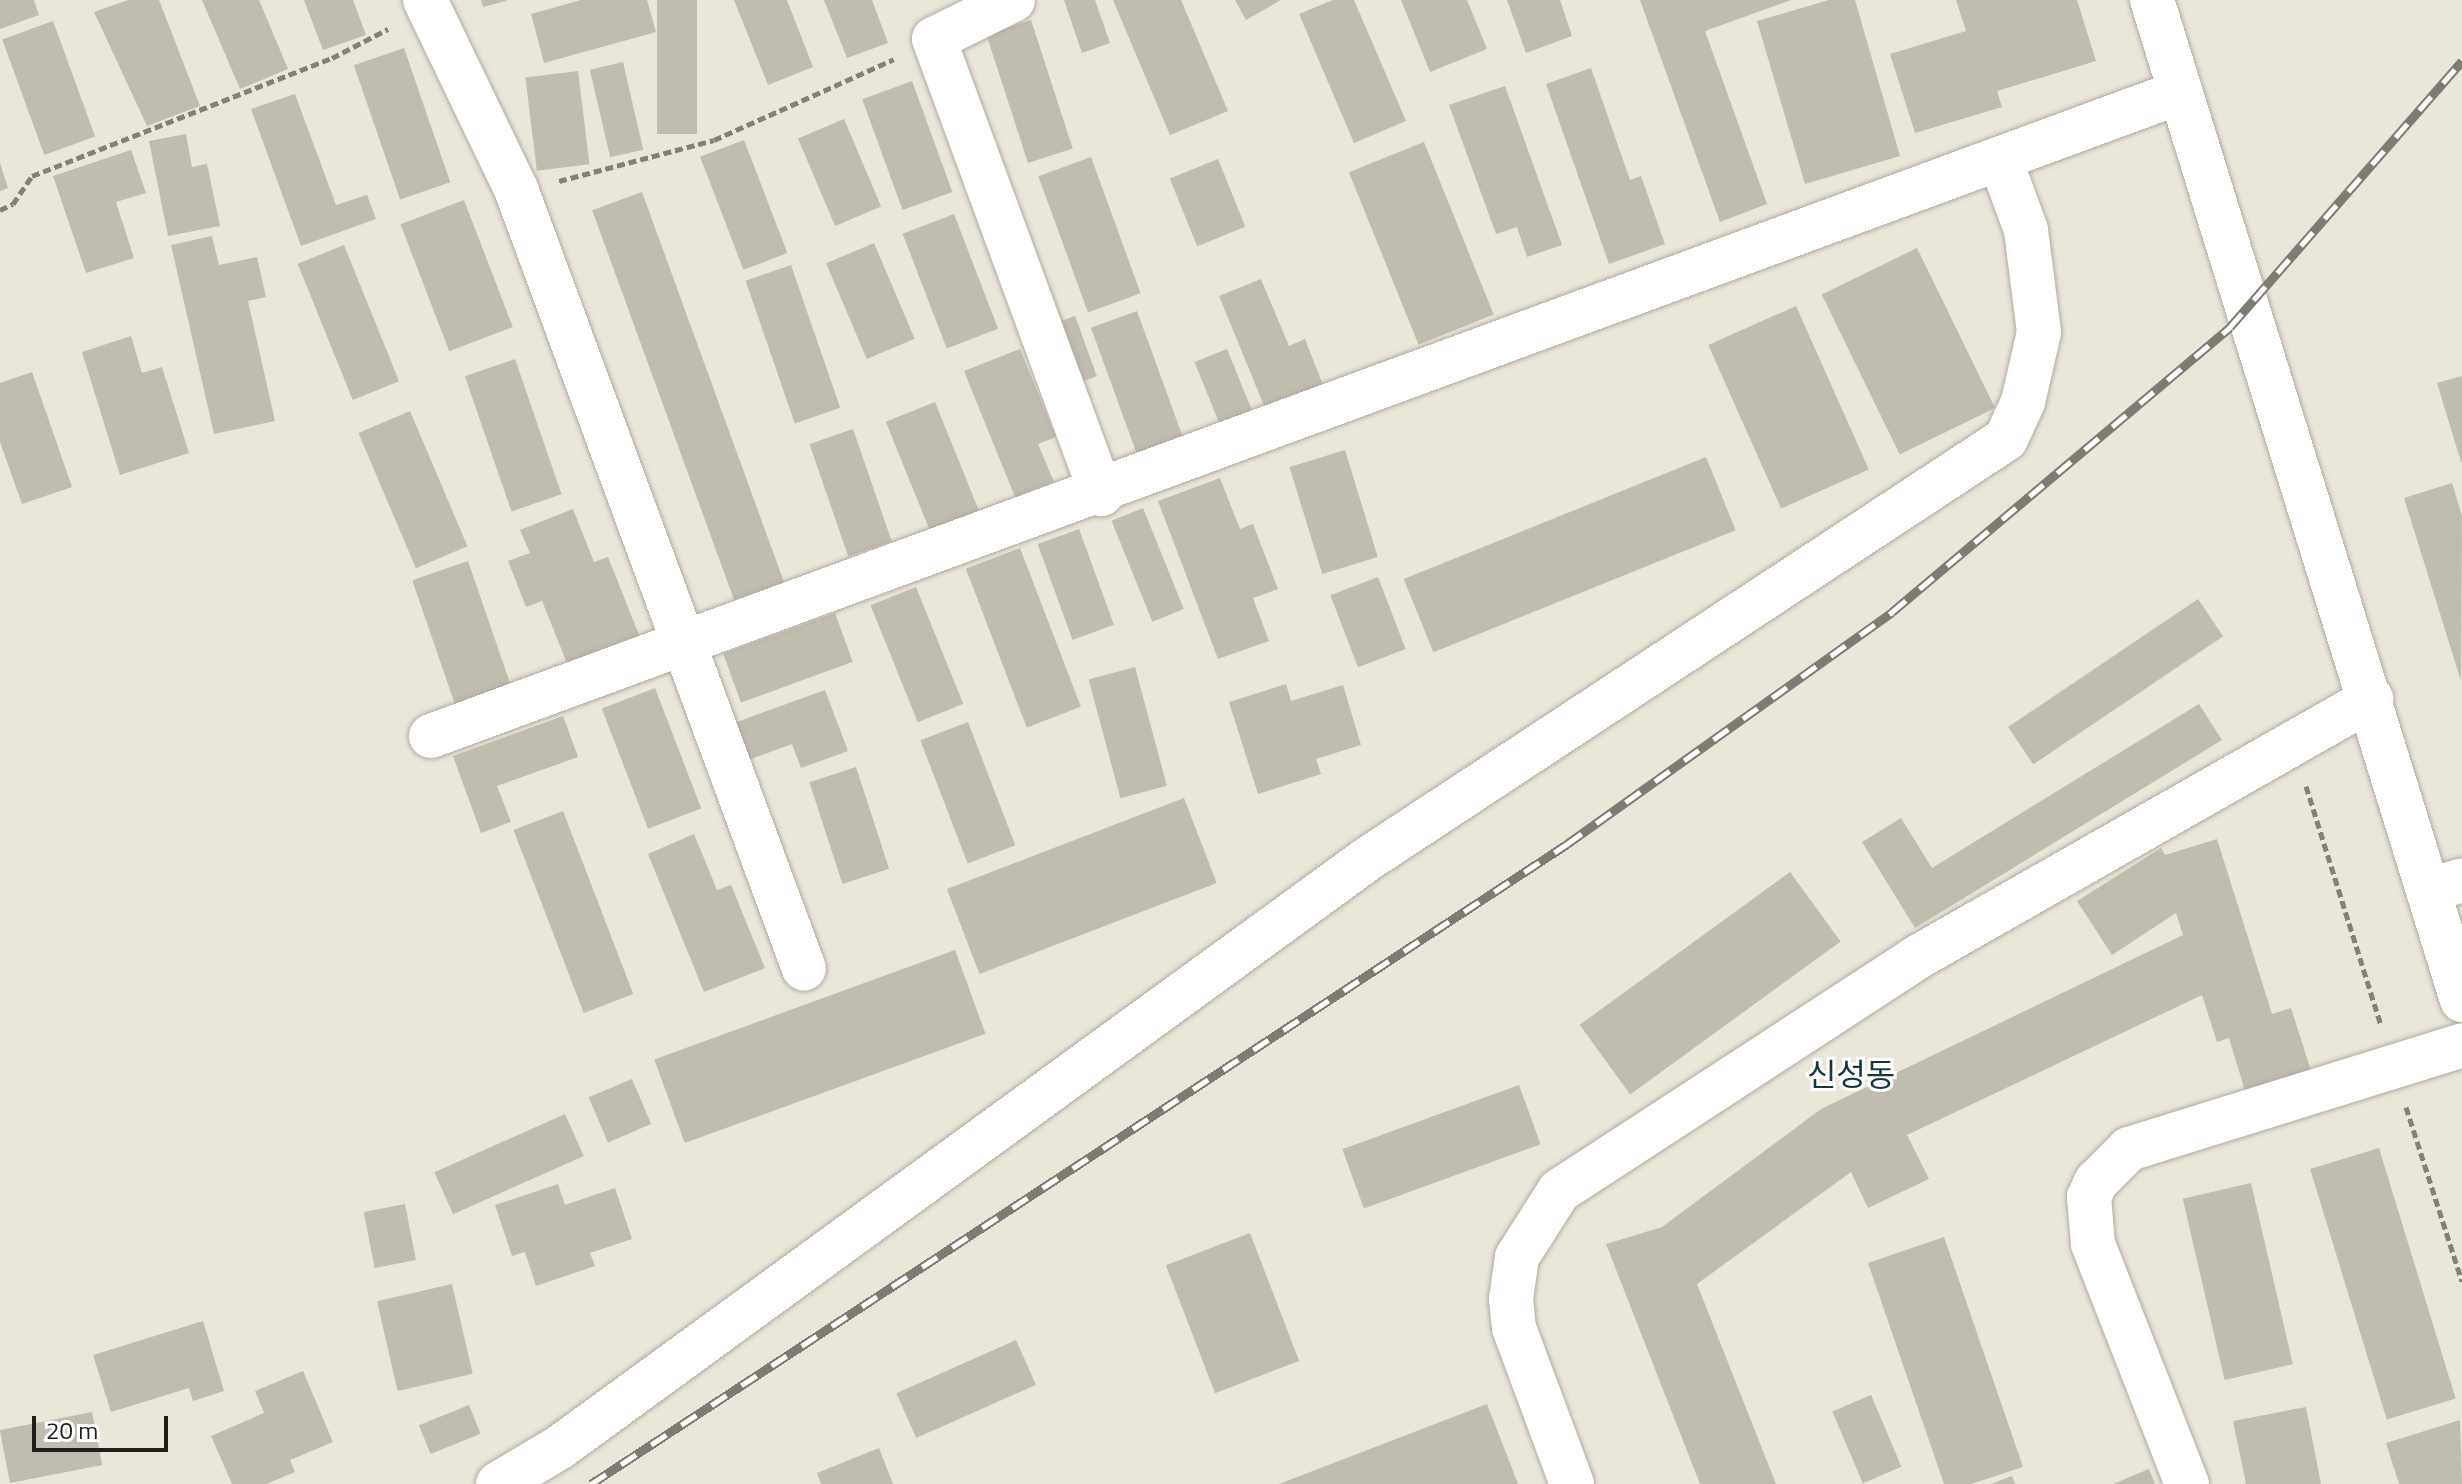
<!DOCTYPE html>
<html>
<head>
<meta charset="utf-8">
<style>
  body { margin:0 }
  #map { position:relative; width:2462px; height:1484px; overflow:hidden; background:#eae6d9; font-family:"Titillium Web","Noto Sans KR",sans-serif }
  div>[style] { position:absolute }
  .building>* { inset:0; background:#c0bcaf; transform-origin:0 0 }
  .path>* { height:5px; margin-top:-2.5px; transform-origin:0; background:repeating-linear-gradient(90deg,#838078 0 8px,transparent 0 12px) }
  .roads { filter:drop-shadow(0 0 2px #afab9f) drop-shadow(0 0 2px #afab9f) }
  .minor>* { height:44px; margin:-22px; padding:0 22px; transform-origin:22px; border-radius:22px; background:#fff }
  .major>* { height:44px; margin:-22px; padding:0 22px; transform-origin:22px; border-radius:22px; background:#fff }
  .rail>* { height:9px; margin-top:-4.5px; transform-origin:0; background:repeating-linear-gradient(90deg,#fff 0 18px,#7e7b72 0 36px); box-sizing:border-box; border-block:2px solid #7e7b72 }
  span { translate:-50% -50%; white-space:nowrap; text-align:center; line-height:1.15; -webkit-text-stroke:6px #fff; paint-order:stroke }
  .quarter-label { font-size:32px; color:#17393e }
  .scale { position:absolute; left:32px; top:1416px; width:136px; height:36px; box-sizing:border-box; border:4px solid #201e1a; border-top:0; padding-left:10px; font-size:24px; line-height:28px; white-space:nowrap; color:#201e1a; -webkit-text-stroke:6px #fff; paint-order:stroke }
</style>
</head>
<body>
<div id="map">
  <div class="building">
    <div style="clip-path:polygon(0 0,34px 0,39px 15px,0 29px)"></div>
    <div style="clip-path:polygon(128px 0,159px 0,200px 106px,147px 126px,94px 12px)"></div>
    <div style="clip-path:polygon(202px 0,259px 0,288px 69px,240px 89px)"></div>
    <div style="clip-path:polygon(304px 0,353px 0,366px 35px,323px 50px)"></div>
    <div style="clip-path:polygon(481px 0,506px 0,506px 1px,483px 7px)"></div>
    <div style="clip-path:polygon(581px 0,647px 0,656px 32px,544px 63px,531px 14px)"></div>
    <div style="left:657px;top:0;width:40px;height:134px"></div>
    <div style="clip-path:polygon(734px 0,787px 0,813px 67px,768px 85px)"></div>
    <div style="clip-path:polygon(824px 0,872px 0,888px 43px,847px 58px)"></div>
    <div style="clip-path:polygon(1064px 0,1095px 0,1110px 43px,1082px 53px)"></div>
    <div style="clip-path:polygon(1113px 0,1181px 0,1228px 111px,1170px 135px)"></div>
    <div style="clip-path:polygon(1235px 0,1281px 0,1246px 20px)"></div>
    <div style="clip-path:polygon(1333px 0,1354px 0,1406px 121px,1354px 143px,1299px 14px)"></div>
    <div style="clip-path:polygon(1401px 0,1467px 0,1487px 49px,1430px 72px)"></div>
    <div style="clip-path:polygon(1507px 0,1560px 0,1572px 36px,1526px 53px)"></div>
    <div style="clip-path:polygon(1640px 0,1791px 0,1705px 31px,1767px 204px,1720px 222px)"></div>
    <div style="clip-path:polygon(1829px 0,1855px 0,1900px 156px,1805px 184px,1757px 21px)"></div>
    <div style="clip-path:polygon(1956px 0,2077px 0,2096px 61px,1997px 91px,2002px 107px,1915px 133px,1890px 54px,1966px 31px)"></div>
    <div style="left:1031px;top:20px;width:135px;height:47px;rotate:72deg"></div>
    <div style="left:53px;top:21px;width:123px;height:54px;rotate:70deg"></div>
    <div style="left:404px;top:48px;width:142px;height:53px;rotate:71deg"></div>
    <div style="left:623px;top:62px;width:90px;height:34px;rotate:77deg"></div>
    <div style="clip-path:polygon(1591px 68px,1630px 180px,1641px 176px,1665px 244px,1609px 264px,1546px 84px)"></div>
    <div style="left:578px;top:71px;width:94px;height:53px;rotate:83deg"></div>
    <div style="left:912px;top:81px;width:118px;height:53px;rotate:70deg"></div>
    <div style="clip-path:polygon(1505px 86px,1562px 245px,1527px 257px,1517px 227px,1496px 234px,1449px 105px)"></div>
    <div style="clip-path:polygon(295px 94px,336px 205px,367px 195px,376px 219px,301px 246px,251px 109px)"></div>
    <div style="left:844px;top:119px;width:95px;height:50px;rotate:67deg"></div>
    <div style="clip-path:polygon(186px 134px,192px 167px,207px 164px,220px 226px,168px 236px,149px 141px)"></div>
    <div style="left:744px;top:140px;width:121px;height:47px;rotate:69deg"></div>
    <div style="left:1424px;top:142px;width:186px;height:81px;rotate:68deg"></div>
    <div style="clip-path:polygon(131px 150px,146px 193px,116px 202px,134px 258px,86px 273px,53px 176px)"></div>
    <div style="left:1091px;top:157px;width:145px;height:56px;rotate:70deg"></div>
    <div style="left:1218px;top:159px;width:73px;height:52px;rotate:68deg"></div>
    <div style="clip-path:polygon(0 163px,8px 188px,0 191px)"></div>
    <div style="left:642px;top:192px;width:415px;height:53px;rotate:70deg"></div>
    <div style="left:464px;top:200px;width:136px;height:68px;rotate:69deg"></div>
    <div style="left:954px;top:214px;width:123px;height:55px;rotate:69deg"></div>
    <div style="clip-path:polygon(212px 236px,219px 265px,257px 257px,266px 297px,248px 301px,275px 421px,214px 434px,171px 245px)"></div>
    <div style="left:874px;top:243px;width:104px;height:52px;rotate:67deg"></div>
    <div style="left:344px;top:245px;width:147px;height:50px;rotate:68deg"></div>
    <div style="left:1917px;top:248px;width:178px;height:106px;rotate:64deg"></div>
    <div style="left:791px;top:265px;width:151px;height:48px;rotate:71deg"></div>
    <div style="clip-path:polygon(1261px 279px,1289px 346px,1305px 339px,1323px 385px,1265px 408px,1219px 296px)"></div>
    <div style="left:1796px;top:306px;width:179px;height:96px;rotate:66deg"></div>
    <div style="left:1137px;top:311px;width:134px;height:49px;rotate:70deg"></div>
    <div style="left:1075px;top:316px;width:64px;height:22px;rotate:70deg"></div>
    <div style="clip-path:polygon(131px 336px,142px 373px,162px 367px,189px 453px,120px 475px,82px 352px)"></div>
    <div style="clip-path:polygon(1020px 349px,1056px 437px,1038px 444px,1054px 482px,1015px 497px,964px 371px)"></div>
    <div style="left:1227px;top:349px;width:68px;height:35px;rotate:68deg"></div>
    <div style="left:515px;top:359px;width:143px;height:53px;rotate:71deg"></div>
    <div style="clip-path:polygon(32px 372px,72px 487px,22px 504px,0 442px,0 383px)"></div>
    <div style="clip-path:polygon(2462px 376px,2462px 462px,2461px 462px,2437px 383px)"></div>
    <div style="left:935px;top:402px;width:121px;height:53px;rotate:68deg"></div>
    <div style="left:410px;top:411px;width:147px;height:56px;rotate:67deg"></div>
    <div style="left:853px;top:429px;width:119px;height:46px;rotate:71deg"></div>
    <div style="left:1345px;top:450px;width:112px;height:58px;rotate:73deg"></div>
    <div style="left:1706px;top:457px;width:79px;height:326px;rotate:68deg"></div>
    <div style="clip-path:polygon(1220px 478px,1240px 529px,1253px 524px,1278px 589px,1253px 598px,1269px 641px,1218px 659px,1158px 501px)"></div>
    <div style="clip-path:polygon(2452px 483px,2462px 516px,2461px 681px,2404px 498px)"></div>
    <div style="left:1143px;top:508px;width:109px;height:34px;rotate:68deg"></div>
    <div style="clip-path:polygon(573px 509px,594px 562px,608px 557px,639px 635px,567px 663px,542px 601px,526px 607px,508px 561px,530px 553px,520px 530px)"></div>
    <div style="left:1079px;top:529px;width:102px;height:44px;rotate:70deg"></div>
    <div style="left:1020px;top:548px;width:170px;height:58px;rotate:69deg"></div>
    <div style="left:468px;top:561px;width:133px;height:59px;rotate:71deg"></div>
    <div style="left:1378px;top:577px;width:77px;height:51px;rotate:69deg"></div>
    <div style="left:916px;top:587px;width:126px;height:49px;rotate:68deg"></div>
    <div style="left:2198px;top:599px;width:45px;height:229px;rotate:56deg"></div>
    <div style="left:835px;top:613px;width:52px;height:119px;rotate:70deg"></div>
    <div style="left:1135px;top:667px;width:123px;height:48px;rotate:75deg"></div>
    <div style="clip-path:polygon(1286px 684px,1291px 701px,1343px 685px,1361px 745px,1316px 759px,1321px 774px,1258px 794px,1229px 702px)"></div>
    <div style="left:655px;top:688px;width:129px;height:57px;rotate:69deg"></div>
    <div style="clip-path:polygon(825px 690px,848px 751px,801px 768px,792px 744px,748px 760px,734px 723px)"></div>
    <div style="clip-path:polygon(2199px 704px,2222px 740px,1915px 928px,1862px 842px,1901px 818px,1932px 868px)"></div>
    <div style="clip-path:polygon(563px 716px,578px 757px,497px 786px,511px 822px,481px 833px,453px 756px)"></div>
    <div style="left:968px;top:722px;width:132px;height:51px;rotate:69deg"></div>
    <div style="left:856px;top:767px;width:107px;height:49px;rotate:72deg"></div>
    <div style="left:1184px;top:798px;width:91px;height:254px;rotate:69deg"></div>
    <div style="left:563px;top:811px;width:196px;height:53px;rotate:69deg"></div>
    <div style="clip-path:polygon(694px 834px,717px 890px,731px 885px,765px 968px,704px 992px,648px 854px)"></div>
    <div style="clip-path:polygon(2217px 839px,2272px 1014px,2291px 1008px,2312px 1074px,2246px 1094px,2229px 1038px,2217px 1042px,2202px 995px,1907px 1135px,1929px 1179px,1868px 1208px,1851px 1172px,1697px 1284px,1776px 1484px,1700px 1484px,1606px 1244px,1662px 1227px,1821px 1109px,2183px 935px,2176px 913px,2112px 955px,2077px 901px,2161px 848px,2165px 855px)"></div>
    <div style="left:1790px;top:872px;width:86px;height:260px;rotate:54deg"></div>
    <div style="left:955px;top:950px;width:89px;height:320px;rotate:70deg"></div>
    <div style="left:632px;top:1079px;width:49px;height:47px;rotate:67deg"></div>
    <div style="left:1519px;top:1085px;width:63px;height:188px;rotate:70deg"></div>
    <div style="left:565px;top:1114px;width:46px;height:143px;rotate:66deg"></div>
    <div style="left:2379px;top:1148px;width:262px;height:72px;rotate:73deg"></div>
    <div style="left:2251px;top:1183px;width:186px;height:70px;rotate:77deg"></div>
    <div style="clip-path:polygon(558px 1184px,565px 1205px,615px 1188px,632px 1239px,590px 1253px,595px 1266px,536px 1286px,525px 1252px,512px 1256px,495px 1205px)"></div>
    <div style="left:405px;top:1204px;width:57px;height:42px;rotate:79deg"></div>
    <div style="left:1250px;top:1233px;width:137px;height:90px;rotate:69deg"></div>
    <div style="clip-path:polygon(1944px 1237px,2023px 1467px,1971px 1484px,1944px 1484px,1868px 1263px)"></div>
    <div style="left:452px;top:1284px;width:92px;height:77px;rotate:77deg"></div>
    <div style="clip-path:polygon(203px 1321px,224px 1391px,193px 1401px,189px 1388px,111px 1412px,93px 1355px)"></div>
    <div style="left:1016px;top:1340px;width:49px;height:131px;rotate:66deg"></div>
    <div style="clip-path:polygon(303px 1371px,333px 1442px,290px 1460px,295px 1472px,266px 1484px,232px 1484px,211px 1436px,264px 1413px,255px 1391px)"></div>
    <div style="left:1871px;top:1395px;width:78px;height:42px;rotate:67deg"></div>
    <div style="clip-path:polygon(1487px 1404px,1518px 1484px,1279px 1484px)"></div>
    <div style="left:469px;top:1405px;width:31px;height:54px;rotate:68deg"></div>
    <div style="clip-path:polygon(2306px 1407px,2321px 1484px,2246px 1484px,2233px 1421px)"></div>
    <div style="left:92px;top:1412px;width:54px;height:94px;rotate:79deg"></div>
    <div style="clip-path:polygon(2460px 1420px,2462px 1484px,2399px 1484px,2386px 1443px)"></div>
    <div style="clip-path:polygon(879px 1448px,893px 1484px,821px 1484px,817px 1473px)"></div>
    <div style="clip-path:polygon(2149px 1469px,2155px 1484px,2113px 1484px)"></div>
    <div style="clip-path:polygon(2012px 1476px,2015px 1484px,1991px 1484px)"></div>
  </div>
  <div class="path">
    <div style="left:559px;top:181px;width:160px;rotate:-14.8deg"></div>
    <div style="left:714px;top:140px;width:197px;rotate:-24.2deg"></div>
    <div style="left:0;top:210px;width:14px;rotate:-25deg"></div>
    <div style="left:13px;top:204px;width:34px;rotate:-56deg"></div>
    <div style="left:32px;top:176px;width:322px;rotate:-21.5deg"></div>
    <div style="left:332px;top:58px;width:63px;rotate:-27.4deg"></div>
    <div style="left:2306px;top:786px;width:250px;rotate:72.6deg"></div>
    <div style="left:2406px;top:1107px;width:183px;rotate:72.2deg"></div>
  </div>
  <div class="roads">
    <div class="minor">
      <div style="left:425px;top:0;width:210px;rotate:64.3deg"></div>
      <div style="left:516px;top:189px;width:831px;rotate:69.73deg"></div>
      <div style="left:1013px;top:0;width:88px;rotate:153.7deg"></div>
      <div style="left:934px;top:39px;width:485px;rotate:69.8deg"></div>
      <div style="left:431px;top:736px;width:1864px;rotate:-20.21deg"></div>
      <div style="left:2428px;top:890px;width:35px;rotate:-16deg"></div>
      <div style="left:498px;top:1484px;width:72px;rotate:-30.8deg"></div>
      <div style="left:560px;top:1447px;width:1001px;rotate:-36.06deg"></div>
      <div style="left:1369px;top:858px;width:762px;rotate:-33.34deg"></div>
      <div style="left:2006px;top:439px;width:41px;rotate:-65.3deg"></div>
      <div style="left:2023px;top:402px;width:72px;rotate:-77.1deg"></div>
      <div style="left:2039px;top:332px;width:103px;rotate:-97.3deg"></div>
      <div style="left:2026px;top:230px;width:76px;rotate:-110.1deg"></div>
      <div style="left:1572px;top:1484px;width:166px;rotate:-110.4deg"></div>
      <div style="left:1514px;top:1328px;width:29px;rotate:-96deg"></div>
      <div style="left:1511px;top:1299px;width:42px;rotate:-81.9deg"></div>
      <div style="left:1517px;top:1257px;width:78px;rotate:-57.5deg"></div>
      <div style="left:1559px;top:1191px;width:426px;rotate:-33.1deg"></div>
      <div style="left:1916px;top:958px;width:524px;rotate:-29.65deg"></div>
      <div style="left:2187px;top:1484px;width:258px;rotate:-111.4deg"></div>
      <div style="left:2093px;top:1244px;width:47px;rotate:-94.9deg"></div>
      <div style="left:2089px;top:1197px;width:17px;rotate:-65deg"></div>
      <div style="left:2096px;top:1182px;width:47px;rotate:-45deg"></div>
      <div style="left:2129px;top:1149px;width:349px;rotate:-17.3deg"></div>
    </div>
    <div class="major">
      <div style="left:2152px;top:0;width:1047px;rotate:72.78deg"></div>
    </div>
  </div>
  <div class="rail">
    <div style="left:591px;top:1484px;width:1167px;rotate:-33.25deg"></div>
    <div style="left:1567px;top:844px;width:399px;rotate:-35.5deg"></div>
    <div style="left:1892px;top:612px;width:442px;rotate:-40.1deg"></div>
    <div style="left:2230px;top:327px;width:353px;rotate:-48.9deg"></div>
  </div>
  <div class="quarter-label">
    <span style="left:1851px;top:1074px">신성동</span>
  </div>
  <div class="scale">20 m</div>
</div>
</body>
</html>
